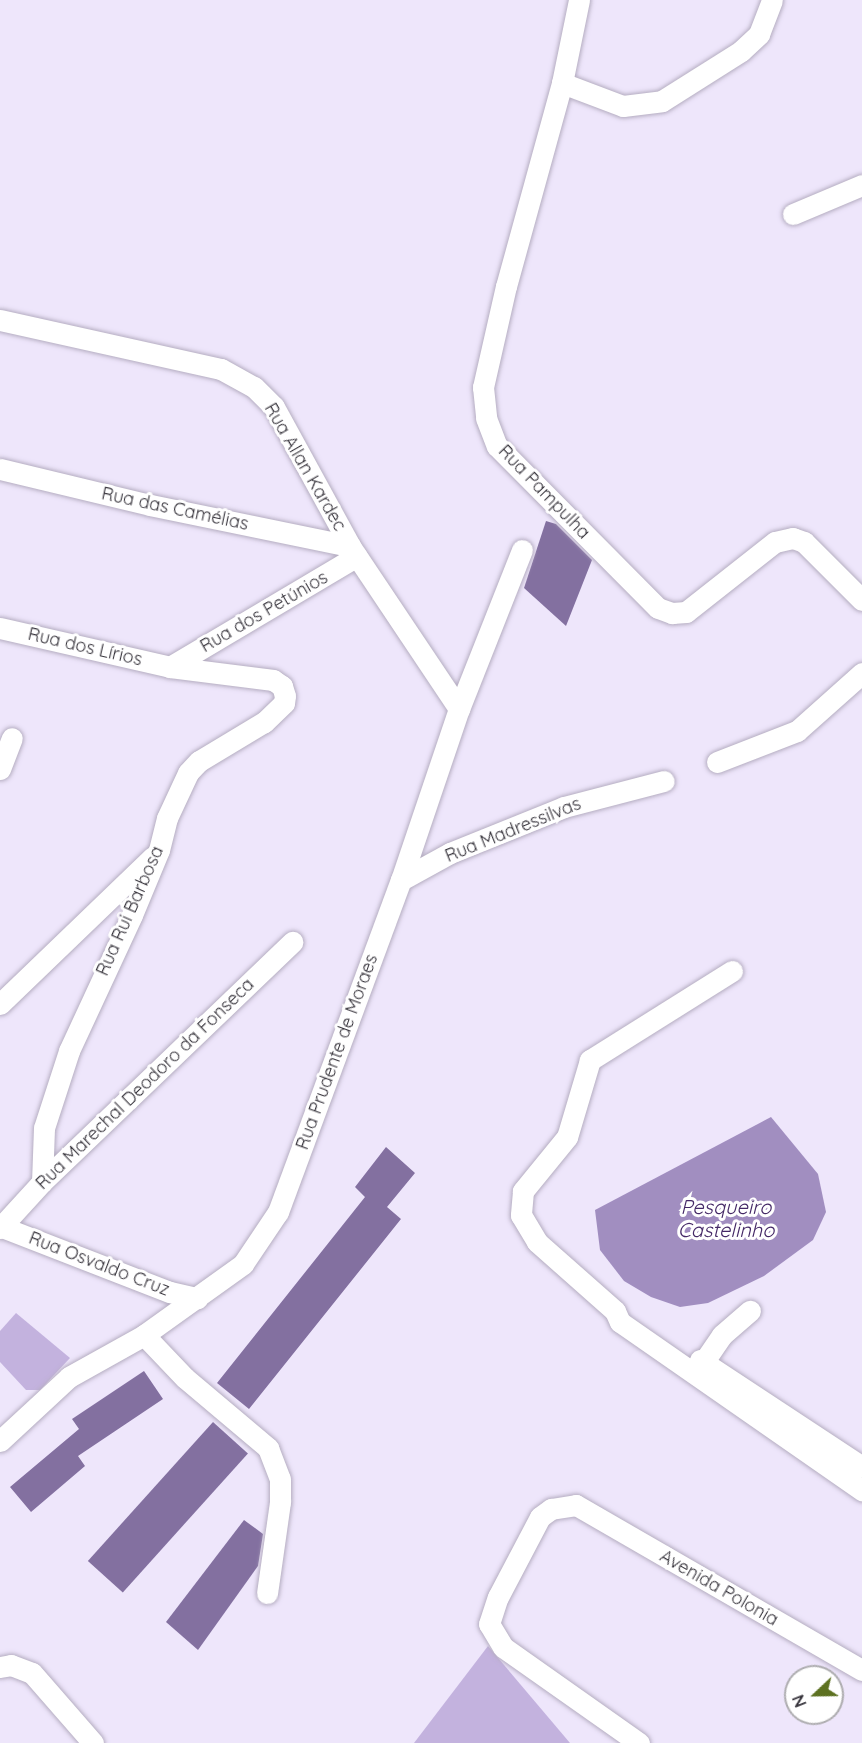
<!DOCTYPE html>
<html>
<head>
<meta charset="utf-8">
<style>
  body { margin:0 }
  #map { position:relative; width:862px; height:1743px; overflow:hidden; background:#eee6fb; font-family:Quicksand,sans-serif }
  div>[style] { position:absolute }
  .green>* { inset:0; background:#c3b2de }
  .water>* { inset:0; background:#a18ec0 }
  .building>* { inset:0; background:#8370a0; transform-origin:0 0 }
  .roads { filter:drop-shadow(0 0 2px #b5adc1) drop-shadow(0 0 2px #b5adc1) }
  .minor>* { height:21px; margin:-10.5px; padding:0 10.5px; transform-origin:10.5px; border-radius:10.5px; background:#fff }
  span { translate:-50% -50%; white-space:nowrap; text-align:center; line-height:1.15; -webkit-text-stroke:6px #fff; paint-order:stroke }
  .street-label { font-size:18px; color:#35323a }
  .water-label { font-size:20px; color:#442866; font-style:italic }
  .north { position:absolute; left:784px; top:1665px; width:60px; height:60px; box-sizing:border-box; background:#fff; border:2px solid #aeadb0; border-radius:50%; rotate:248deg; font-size:16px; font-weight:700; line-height:24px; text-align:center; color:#35323a }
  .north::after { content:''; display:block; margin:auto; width:21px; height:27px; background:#5d7121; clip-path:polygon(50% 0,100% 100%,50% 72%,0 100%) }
</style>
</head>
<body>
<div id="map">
  <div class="green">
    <div style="clip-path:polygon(16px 1313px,70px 1358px,40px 1390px,26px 1390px,0 1362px,0 1331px)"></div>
    <div style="clip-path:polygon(488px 1646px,570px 1743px,414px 1743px)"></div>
  </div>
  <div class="water">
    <div style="clip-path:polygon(771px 1117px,818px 1174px,826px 1212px,813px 1240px,764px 1276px,708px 1303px,680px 1307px,651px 1297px,624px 1281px,600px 1250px,595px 1210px)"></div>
  </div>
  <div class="building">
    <div style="clip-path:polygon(546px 521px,556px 524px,592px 560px,566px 626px,524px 588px)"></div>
    <div style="clip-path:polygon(386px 1147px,415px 1173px,387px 1207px,401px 1219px,249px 1409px,217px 1383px,365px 1197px,355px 1187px)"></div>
    <div style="clip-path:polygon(144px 1371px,163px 1399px,78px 1456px,85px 1466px,31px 1512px,10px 1487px,79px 1429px,72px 1419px)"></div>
    <div style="left:213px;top:1422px;width:47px;height:187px;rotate:42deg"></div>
    <div style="clip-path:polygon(244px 1520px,263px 1534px,258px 1566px,198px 1650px,166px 1622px)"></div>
  </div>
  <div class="roads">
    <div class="minor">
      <div style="left:579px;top:0;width:85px;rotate:101.6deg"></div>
      <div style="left:562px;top:83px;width:211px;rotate:105.4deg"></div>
      <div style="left:506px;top:286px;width:104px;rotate:102.8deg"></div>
      <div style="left:483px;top:387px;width:31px;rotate:84deg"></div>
      <div style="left:486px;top:418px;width:30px;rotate:69deg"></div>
      <div style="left:497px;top:446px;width:228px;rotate:45.2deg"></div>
      <div style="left:658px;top:608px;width:15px;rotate:20deg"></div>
      <div style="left:672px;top:613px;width:14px;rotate:-4deg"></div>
      <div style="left:686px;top:612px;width:113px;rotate:-38.2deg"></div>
      <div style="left:775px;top:542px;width:18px;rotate:-13deg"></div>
      <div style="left:793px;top:538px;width:12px;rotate:20deg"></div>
      <div style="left:804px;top:542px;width:82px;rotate:45deg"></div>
      <div style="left:562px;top:83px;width:65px;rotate:20.7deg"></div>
      <div style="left:623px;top:106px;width:39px;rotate:-7deg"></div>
      <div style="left:662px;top:101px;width:93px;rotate:-32.3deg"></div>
      <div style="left:741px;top:51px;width:25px;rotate:-43deg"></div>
      <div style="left:759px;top:34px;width:36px;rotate:-69deg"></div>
      <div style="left:793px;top:214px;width:75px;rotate:-22.8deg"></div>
      <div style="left:0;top:320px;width:226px;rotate:12.5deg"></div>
      <div style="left:221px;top:369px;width:38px;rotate:29deg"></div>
      <div style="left:254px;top:387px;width:28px;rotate:45deg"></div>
      <div style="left:274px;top:407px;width:158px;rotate:61.3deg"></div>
      <div style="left:350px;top:546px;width:196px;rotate:56.2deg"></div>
      <div style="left:0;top:469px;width:154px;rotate:13.5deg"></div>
      <div style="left:150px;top:505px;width:204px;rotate:11.6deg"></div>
      <div style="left:0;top:628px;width:174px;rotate:12.9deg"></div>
      <div style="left:170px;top:667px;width:104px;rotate:7.2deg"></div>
      <div style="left:273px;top:680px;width:11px;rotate:34deg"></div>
      <div style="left:282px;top:686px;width:10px;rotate:73deg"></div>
      <div style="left:285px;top:696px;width:7px;rotate:98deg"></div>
      <div style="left:284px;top:703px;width:28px;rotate:136deg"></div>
      <div style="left:264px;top:722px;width:76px;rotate:149deg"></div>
      <div style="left:199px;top:761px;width:16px;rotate:133deg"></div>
      <div style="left:188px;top:773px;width:50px;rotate:115deg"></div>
      <div style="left:167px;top:818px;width:33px;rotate:104deg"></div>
      <div style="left:159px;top:850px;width:70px;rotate:112.6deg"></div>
      <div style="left:132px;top:915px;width:150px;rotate:114.9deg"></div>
      <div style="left:69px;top:1051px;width:81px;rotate:108deg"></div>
      <div style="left:44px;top:1128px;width:54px;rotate:92.1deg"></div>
      <div style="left:170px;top:667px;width:217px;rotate:-30.7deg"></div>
      <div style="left:717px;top:762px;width:86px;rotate:-21.2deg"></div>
      <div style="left:797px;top:731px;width:87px;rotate:-41.7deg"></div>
      <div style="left:0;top:769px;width:33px;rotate:-69deg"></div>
      <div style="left:401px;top:880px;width:56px;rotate:-28.9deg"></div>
      <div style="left:450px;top:853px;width:123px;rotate:-22deg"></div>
      <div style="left:564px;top:807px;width:103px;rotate:-14.6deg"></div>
      <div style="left:732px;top:971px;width:168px;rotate:147.9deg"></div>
      <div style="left:590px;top:1060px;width:80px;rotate:106.6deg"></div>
      <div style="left:567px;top:1137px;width:70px;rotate:129.2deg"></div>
      <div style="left:523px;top:1191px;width:24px;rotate:95deg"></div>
      <div style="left:521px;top:1215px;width:31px;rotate:59deg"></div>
      <div style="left:537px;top:1242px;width:104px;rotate:41.5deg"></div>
      <div style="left:615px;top:1311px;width:12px;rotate:66deg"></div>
      <div style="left:620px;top:1322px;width:295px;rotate:34.8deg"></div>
      <div style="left:0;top:1004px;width:212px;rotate:-43.9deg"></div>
      <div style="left:2px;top:1227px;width:180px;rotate:21.2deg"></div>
      <div style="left:170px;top:1292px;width:28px;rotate:13deg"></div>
      <div style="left:0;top:1228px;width:62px;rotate:-47.6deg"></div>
      <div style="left:42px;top:1182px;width:347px;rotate:-43.8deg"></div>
      <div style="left:144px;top:1335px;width:59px;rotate:46.4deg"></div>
      <div style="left:185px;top:1378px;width:109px;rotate:40.1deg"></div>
      <div style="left:268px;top:1448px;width:33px;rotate:69deg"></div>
      <div style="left:280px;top:1479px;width:23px;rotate:90deg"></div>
      <div style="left:280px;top:1502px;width:92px;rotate:98.1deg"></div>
      <div style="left:700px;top:1360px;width:194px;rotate:33.4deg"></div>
      <div style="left:696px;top:1373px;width:46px;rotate:-55.6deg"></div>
      <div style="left:722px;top:1335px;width:37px;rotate:-41deg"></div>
      <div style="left:0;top:1441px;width:94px;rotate:-42.8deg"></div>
      <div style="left:69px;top:1377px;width:86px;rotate:-29.2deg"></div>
      <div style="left:144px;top:1335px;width:122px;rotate:-35.6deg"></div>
      <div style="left:243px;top:1264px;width:63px;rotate:-56.1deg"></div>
      <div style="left:278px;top:1212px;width:354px;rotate:-69.7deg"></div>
      <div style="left:401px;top:880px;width:181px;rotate:-71.3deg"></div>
      <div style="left:459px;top:709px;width:171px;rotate:-68.4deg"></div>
      <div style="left:0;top:1667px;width:11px;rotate:-10deg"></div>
      <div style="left:11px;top:1665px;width:22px;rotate:21deg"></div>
      <div style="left:32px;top:1673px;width:93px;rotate:48.9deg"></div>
      <div style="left:639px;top:1743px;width:166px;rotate:-144.8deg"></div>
      <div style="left:503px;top:1647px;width:27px;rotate:-121deg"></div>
      <div style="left:489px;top:1624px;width:28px;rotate:-72deg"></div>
      <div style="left:498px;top:1597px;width:90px;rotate:-62.3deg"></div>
      <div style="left:540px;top:1517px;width:14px;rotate:-36deg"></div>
      <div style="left:551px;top:1509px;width:25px;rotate:-9deg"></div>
      <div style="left:576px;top:1505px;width:330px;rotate:30deg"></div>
    </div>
  </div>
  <div class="street-label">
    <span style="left:305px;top:467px;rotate:60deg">Rua Allan Kardec</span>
    <span style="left:544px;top:492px;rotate:46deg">Rua Pampulha</span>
    <span style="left:175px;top:509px;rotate:12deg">Rua das Camélias</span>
    <span style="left:264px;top:612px;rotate:-30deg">Rua dos Petúnios</span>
    <span style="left:85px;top:647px;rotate:13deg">Rua dos Lírios</span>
    <span style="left:513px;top:830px;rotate:-22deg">Rua Madressilvas</span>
    <span style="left:130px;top:911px;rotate:-66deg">Rua Rui Barbosa</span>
    <span style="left:337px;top:1052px;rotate:-70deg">Rua Prudente de Moraes</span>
    <span style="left:145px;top:1084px;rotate:-44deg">Rua Marechal Deodoro da Fonseca</span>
    <span style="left:99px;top:1264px;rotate:21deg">Rua Osvaldo Cruz</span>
    <span style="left:719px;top:1588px;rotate:30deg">Avenida Polonia</span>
  </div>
  <div class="water-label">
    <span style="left:726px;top:1218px">Pesqueiro<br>Castelinho</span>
  </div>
  <div class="north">N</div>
</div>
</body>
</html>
